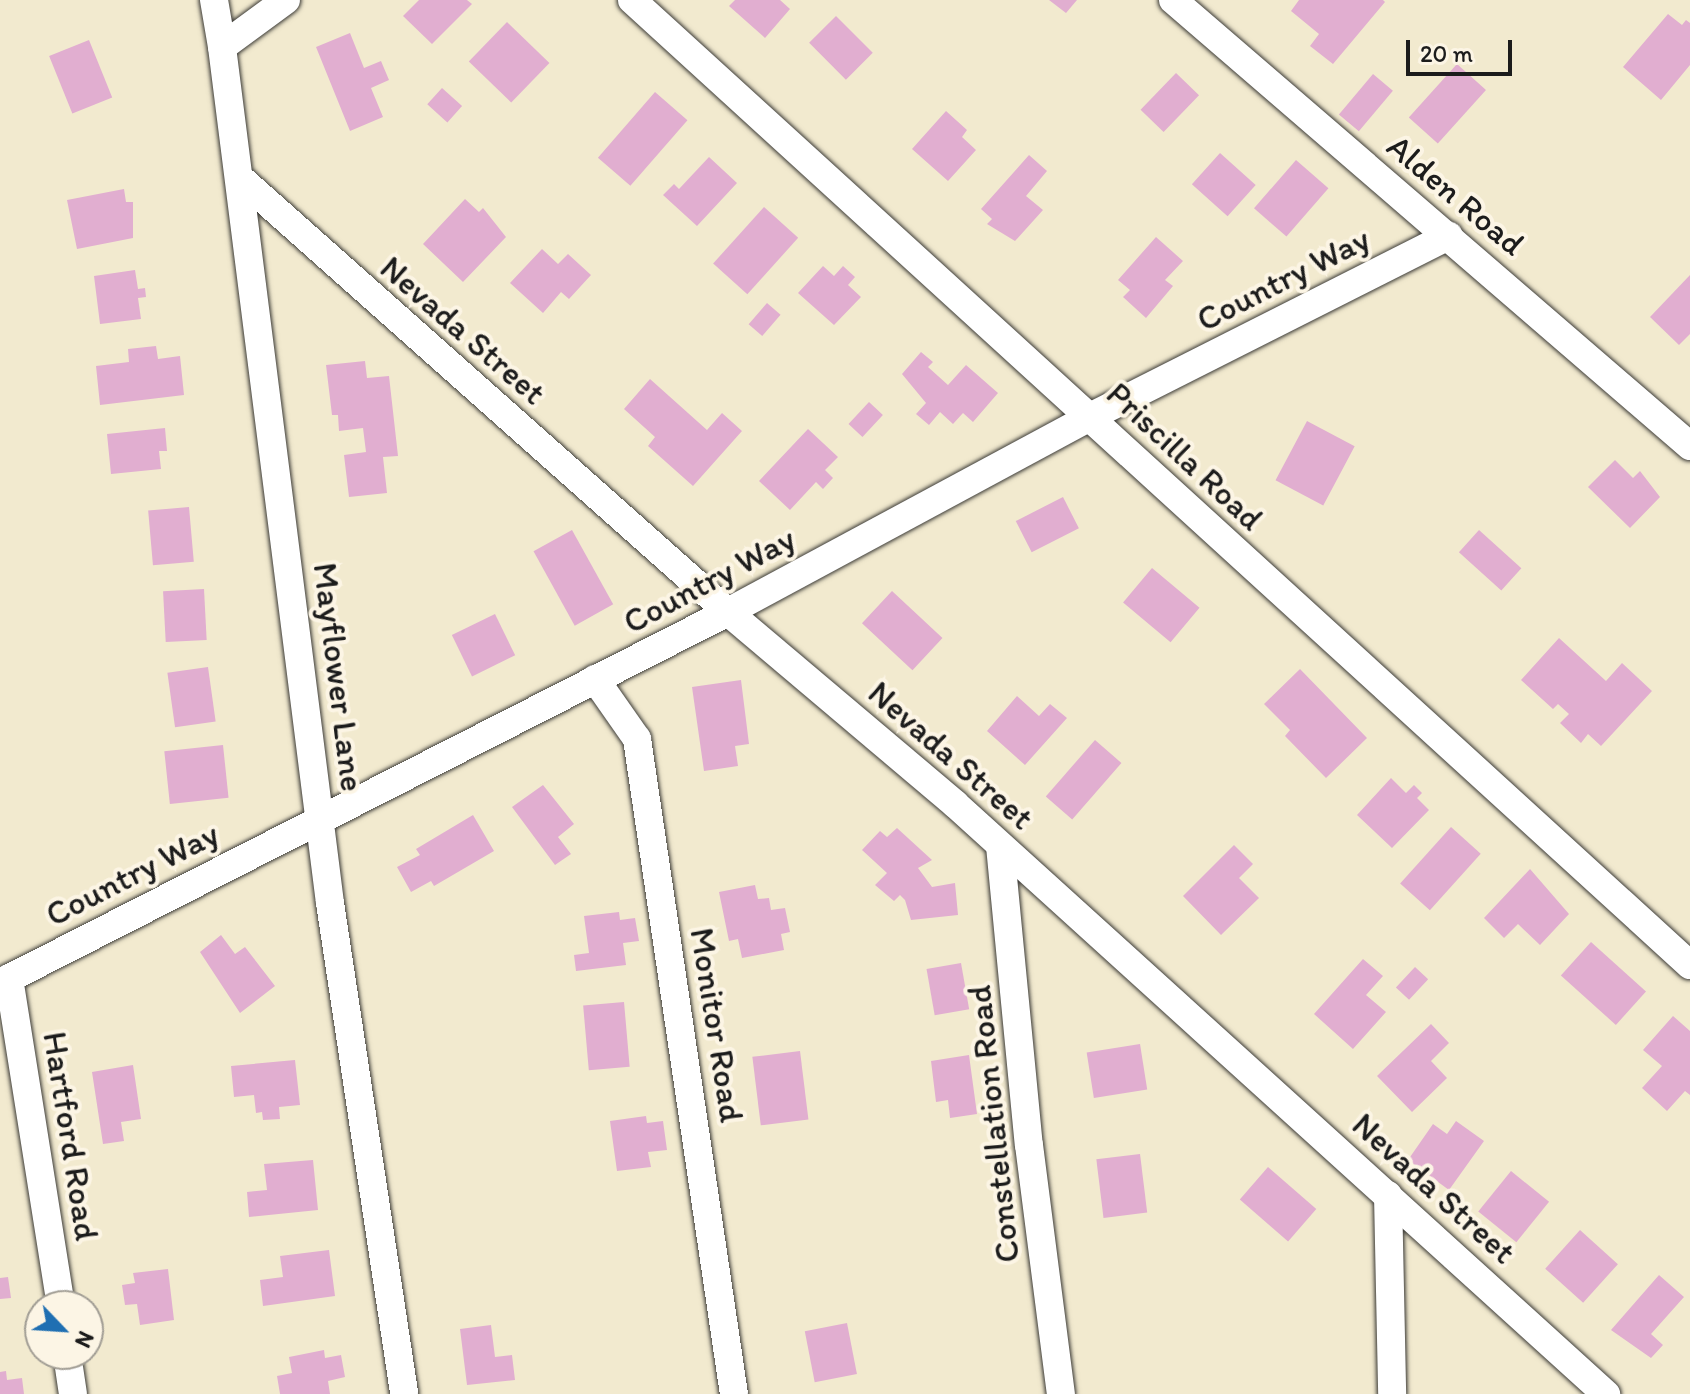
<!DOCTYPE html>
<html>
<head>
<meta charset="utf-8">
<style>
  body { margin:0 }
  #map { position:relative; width:1690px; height:1394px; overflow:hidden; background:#f2eacf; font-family:Itim,sans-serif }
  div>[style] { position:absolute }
  .building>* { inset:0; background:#e1aed0; transform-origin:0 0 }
  .roads { filter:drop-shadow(0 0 2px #3c3b37) drop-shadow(0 0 2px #3c3b37) }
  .minor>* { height:28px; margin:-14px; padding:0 14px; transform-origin:14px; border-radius:14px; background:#fff }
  span { translate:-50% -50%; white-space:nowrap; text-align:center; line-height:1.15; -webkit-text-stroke:8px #fcf5e5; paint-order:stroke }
  .street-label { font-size:34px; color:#1c1c1c }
  .north { position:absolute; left:24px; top:1290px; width:80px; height:80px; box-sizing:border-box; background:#fcf5e5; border:2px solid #a29e95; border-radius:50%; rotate:115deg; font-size:22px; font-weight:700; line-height:32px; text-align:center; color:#1c1c1c }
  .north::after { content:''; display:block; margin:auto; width:28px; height:36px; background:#1f6fb2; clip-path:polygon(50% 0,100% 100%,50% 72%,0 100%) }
  .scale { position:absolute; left:1406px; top:40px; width:106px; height:36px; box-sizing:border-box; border:4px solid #1c1c1c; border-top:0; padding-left:10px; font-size:24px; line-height:28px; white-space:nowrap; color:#1c1c1c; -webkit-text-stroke:6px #fcf5e5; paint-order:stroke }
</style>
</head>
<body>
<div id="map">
  <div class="building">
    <div style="clip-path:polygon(419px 0,467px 0,472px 4px,432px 44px,403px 16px)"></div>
    <div style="clip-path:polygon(735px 0,780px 0,790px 9px,765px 38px,729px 6px)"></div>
    <div style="clip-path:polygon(1049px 0,1077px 0,1066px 13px)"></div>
    <div style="clip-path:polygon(1299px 0,1383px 0,1385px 2px,1333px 64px,1310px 46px,1319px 34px,1291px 11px)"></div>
    <div style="clip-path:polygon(1668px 14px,1682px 25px,1686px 20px,1690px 23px,1690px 65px,1661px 100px,1623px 67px)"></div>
    <div style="left:836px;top:16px;width:52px;height:38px;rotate:45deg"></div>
    <div style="left:507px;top:22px;width:59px;height:55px;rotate:44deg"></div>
    <div style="clip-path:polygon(350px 33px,364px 68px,381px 61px,389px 80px,371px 88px,383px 117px,350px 131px,316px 47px)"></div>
    <div style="left:89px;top:40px;width:62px;height:43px;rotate:68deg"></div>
    <div style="left:1457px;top:64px;width:39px;height:72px;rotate:42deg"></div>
    <div style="left:1176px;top:73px;width:32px;height:51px;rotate:44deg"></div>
    <div style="left:1373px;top:74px;width:26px;height:53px;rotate:40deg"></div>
    <div style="left:442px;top:88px;width:27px;height:22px;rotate:42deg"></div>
    <div style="left:655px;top:92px;width:43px;height:87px;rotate:41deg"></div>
    <div style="clip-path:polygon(946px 111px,967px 130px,962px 137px,976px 150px,948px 181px,912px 149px)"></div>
    <div style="left:1220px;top:153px;width:48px;height:42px;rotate:42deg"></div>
    <div style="clip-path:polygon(1029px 155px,1047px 171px,1026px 196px,1043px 210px,1015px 241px,987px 224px,992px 219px,981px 209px)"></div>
    <div style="clip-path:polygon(709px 157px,737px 183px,697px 226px,663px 195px,674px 184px,679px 189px)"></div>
    <div style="left:1296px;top:160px;width:43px;height:64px;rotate:41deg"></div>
    <div style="clip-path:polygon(124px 189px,126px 202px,133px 202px,133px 238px,77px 249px,67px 200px)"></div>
    <div style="clip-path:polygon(465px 199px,479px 212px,483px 208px,506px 237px,463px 282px,423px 244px)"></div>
    <div style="left:764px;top:207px;width:46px;height:76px;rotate:42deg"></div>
    <div style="clip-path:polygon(1156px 237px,1183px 261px,1165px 280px,1173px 286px,1146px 318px,1123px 297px,1130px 290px,1118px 280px)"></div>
    <div style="clip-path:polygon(542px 249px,558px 264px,568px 254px,591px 275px,569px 299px,561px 292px,543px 313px,510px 283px)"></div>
    <div style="clip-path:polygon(823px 266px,834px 276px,843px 266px,855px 277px,848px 285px,861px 297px,834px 325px,798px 293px)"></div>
    <div style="clip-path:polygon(135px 270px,138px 289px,145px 288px,146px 297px,138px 298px,141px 319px,100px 324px,94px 276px)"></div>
    <div style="clip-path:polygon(1690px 275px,1690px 334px,1679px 345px,1650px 317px)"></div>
    <div style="left:767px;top:303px;width:18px;height:28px;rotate:41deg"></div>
    <div style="clip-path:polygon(156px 346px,158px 359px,180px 356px,184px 395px,100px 405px,96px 366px,129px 362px,128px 349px)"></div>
    <div style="clip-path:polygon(921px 352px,933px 362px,928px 367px,948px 385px,966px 365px,998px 393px,973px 422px,963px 413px,953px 424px,940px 412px,929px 425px,916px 414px,926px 403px,902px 374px)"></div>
    <div style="clip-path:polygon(365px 361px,367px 378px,389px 376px,398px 456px,383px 457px,387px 493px,349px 497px,344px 455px,366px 452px,363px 428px,339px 431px,338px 415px,332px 415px,326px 365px)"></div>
    <div style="clip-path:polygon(650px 379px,707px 430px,722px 413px,742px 431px,693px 486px,648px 446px,655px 437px,624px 409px)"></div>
    <div style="left:869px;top:402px;width:19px;height:30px;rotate:43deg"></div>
    <div style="left:1307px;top:421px;width:54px;height:67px;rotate:28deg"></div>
    <div style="clip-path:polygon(165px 428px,167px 451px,159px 451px,161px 469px,111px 474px,107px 434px)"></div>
    <div style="clip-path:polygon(808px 429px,838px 457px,825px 470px,833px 478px,823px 489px,816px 482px,790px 510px,759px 481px)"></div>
    <div style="clip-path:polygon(1615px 460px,1633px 478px,1640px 471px,1660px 497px,1630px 528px,1588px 487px)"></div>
    <div style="left:1063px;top:497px;width:35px;height:53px;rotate:63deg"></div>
    <div style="left:189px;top:507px;width:55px;height:41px;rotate:85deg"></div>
    <div style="left:572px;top:530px;width:85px;height:44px;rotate:61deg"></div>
    <div style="left:1479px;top:530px;width:57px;height:30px;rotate:42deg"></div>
    <div style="left:1152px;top:568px;width:62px;height:45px;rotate:40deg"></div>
    <div style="left:204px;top:589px;width:51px;height:41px;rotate:87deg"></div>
    <div style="left:892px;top:591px;width:69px;height:44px;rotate:43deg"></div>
    <div style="left:495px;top:614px;width:46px;height:48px;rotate:64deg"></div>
    <div style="clip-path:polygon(1559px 638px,1606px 681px,1622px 663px,1652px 691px,1601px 746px,1588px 734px,1581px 743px,1560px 723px,1569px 714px,1558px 704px,1553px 709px,1521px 680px)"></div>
    <div style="left:208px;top:667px;width:55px;height:41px;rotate:82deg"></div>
    <div style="clip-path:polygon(1300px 669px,1367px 738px,1326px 778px,1285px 736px,1290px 730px,1264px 704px)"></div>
    <div style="clip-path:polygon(741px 680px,749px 744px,735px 746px,738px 766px,704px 771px,692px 687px)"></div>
    <div style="clip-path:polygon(1017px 696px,1039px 716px,1050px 704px,1067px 718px,1025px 765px,987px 731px)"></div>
    <div style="left:1095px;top:740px;width:35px;height:75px;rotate:41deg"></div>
    <div style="left:223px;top:745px;width:53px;height:59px;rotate:84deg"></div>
    <div style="clip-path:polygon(1391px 778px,1406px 793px,1414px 785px,1422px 793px,1417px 798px,1429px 810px,1392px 848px,1357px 815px)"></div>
    <div style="clip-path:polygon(543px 785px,574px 824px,558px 837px,571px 854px,555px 865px,512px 807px)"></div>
    <div style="clip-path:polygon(473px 815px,494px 851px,434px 886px,431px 881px,411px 892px,397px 867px,420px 855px,416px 849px)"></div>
    <div style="left:1451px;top:827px;width:40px;height:76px;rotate:42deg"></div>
    <div style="clip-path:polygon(897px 828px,932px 860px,918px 868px,932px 887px,955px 883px,958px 915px,911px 920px,905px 900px,900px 895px,894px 901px,875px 885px,887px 873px,862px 850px,880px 831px,887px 837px)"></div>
    <div style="clip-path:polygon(1234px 845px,1253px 864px,1239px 878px,1259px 898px,1221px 935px,1183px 896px)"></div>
    <div style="clip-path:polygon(1530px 869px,1569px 914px,1540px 945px,1518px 924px,1504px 938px,1484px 918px)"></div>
    <div style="clip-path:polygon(755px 885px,758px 899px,769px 898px,771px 910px,785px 908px,790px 932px,781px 934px,784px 950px,742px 958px,738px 939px,729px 941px,719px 892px)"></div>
    <div style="clip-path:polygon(619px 912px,620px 920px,635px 918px,639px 941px,623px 943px,626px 965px,576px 971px,574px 955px,589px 953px,584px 916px)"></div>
    <div style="clip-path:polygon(221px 935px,235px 954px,245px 947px,275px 986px,240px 1013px,200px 952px)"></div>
    <div style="left:1591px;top:942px;width:74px;height:45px;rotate:42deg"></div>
    <div style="clip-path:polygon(1363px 959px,1383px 976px,1366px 995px,1386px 1012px,1353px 1049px,1314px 1014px)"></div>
    <div style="left:961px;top:963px;width:47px;height:35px;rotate:80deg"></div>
    <div style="left:1415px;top:967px;width:18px;height:28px;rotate:43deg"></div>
    <div style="left:624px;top:1002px;width:65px;height:41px;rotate:85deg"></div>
    <div style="clip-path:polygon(1673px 1016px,1690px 1031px,1690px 1095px,1685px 1091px,1667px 1111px,1642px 1088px,1662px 1066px,1643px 1050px)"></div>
    <div style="clip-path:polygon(1431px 1024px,1449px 1043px,1431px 1061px,1447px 1078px,1412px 1112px,1377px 1076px)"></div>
    <div style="left:1140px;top:1044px;width:46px;height:54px;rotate:81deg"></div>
    <div style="left:800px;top:1051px;width:69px;height:48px;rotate:83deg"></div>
    <div style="clip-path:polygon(969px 1055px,977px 1114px,950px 1118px,948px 1100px,936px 1102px,931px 1061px)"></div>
    <div style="clip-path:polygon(295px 1060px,300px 1105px,279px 1107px,280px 1119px,263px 1120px,262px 1112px,256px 1113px,254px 1095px,234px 1097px,231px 1066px)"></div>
    <div style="clip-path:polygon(133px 1065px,141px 1119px,121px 1122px,124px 1141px,103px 1144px,92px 1072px)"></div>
    <div style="clip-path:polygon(646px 1116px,647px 1123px,663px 1121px,667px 1150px,648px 1152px,651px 1167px,617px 1171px,610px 1121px)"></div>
    <div style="clip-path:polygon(1456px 1121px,1484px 1141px,1449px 1190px,1408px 1160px,1433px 1124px,1447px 1134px)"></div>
    <div style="left:1140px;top:1154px;width:59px;height:44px;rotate:83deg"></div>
    <div style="clip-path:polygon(313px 1160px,318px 1210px,249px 1217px,247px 1192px,267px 1190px,264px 1164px)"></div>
    <div style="left:1268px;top:1167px;width:64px;height:43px;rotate:41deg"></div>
    <div style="left:1511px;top:1171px;width:49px;height:52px;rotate:39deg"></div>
    <div style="left:1580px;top:1230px;width:51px;height:52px;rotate:42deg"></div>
    <div style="clip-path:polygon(329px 1250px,335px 1296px,263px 1306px,260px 1280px,283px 1277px,280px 1256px)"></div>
    <div style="clip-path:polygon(168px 1269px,174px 1320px,140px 1325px,137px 1304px,125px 1305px,122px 1285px,135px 1283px,133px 1273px)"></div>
    <div style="clip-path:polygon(1659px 1275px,1684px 1297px,1651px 1334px,1663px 1345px,1651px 1358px,1611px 1330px)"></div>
    <div style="clip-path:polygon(8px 1277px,11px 1298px,0 1299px,0 1278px)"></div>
    <div style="left:847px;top:1323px;width:52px;height:43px;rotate:79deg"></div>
    <div style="clip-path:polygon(491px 1325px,495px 1357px,512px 1355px,515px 1380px,467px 1385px,460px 1329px)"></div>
    <div style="clip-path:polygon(324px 1350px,325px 1358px,341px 1355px,345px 1377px,328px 1381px,330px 1394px,280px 1394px,277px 1376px,292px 1373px,289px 1357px)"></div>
    <div style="clip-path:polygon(6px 1371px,7px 1380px,22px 1378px,24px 1394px,0 1394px,0 1372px)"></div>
  </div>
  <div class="roads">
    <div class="minor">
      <div style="left:214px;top:0;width:48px;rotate:80.3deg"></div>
      <div style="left:286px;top:0;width:79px;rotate:143.7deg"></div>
      <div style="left:222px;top:47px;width:863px;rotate:82.81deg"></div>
      <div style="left:330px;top:903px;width:497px;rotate:81.4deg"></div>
      <div style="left:632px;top:0;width:1432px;rotate:42.37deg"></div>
      <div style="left:1173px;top:0;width:683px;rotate:40.78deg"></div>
      <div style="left:241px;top:179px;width:652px;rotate:41.64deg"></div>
      <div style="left:728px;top:612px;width:297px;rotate:40.2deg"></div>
      <div style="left:955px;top:804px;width:879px;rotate:42.19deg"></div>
      <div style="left:595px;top:679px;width:73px;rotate:55deg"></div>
      <div style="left:637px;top:739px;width:662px;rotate:81.58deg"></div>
      <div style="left:1000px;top:846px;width:300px;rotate:84.5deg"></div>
      <div style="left:1029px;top:1145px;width:251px;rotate:82.7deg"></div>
      <div style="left:9px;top:978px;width:332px;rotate:81deg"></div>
      <div style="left:0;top:983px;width:817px;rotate:-27deg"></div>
      <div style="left:728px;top:612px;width:411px;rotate:-28.3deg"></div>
      <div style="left:1090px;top:417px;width:402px;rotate:-26.8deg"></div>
      <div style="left:1388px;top:1195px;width:199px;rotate:88.8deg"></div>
      <div style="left:67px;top:1354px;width:40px;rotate:81.5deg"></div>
    </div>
  </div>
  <div class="street-label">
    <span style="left:1456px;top:195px;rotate:40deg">Alden Road</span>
    <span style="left:1283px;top:279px;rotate:-27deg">Country Way</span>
    <span style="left:463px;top:330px;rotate:41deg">Nevada Street</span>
    <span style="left:1185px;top:456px;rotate:43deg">Priscilla Road</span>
    <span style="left:709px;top:580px;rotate:-28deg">Country Way</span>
    <span style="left:339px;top:677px;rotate:83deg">Mayflower Lane</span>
    <span style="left:951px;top:755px;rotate:41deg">Nevada Street</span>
    <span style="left:132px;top:874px;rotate:-27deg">Country Way</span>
    <span style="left:717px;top:1025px;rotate:81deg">Monitor Road</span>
    <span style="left:993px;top:1124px;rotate:-96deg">Constellation Road</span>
    <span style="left:71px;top:1136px;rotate:81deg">Hartford Road</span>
    <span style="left:1434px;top:1188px;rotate:42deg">Nevada Street</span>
  </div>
  <div class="north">N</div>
  <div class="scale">20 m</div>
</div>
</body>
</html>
